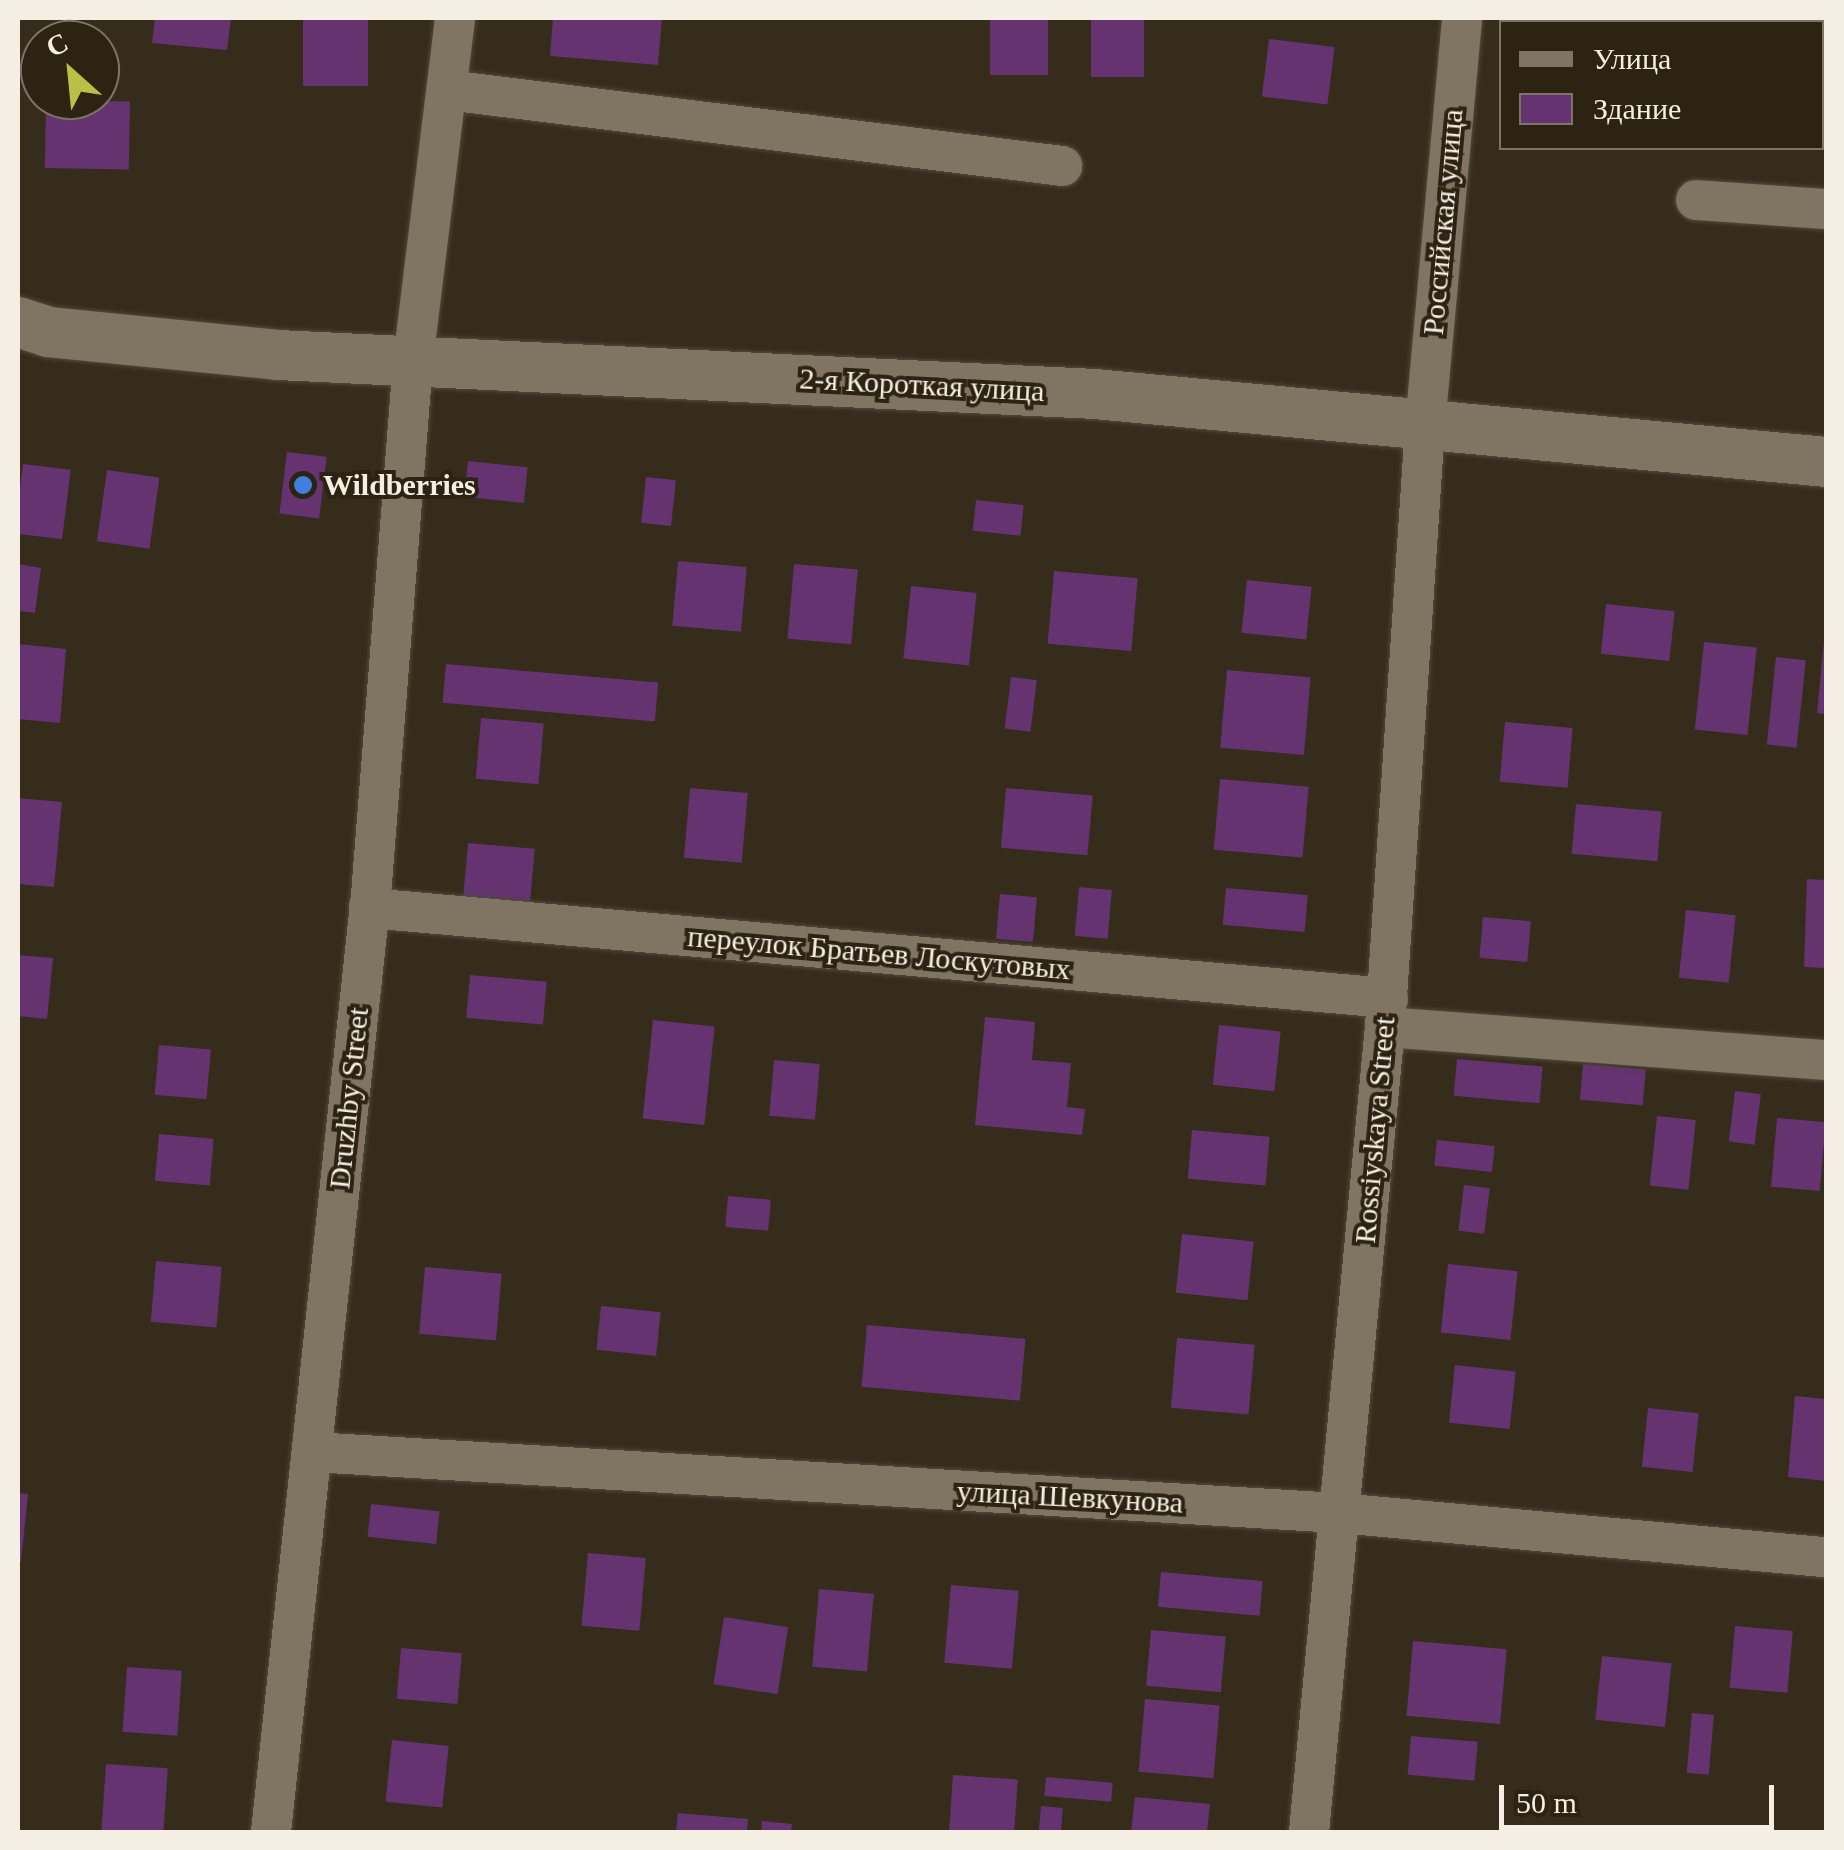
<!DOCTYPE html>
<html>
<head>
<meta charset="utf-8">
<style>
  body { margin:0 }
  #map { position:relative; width:1844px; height:1850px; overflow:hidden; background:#362c1c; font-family:Georgia,serif }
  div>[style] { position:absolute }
  .building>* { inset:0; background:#643370; transform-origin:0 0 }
  .roads { filter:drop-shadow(0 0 2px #51493a) drop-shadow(0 0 2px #51493a) }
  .minor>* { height:40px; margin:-20px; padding:0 20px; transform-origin:20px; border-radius:20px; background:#807562 }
  .tertiary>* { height:50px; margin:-25px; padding:0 25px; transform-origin:25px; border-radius:25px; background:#807562 }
  .dots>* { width:28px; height:28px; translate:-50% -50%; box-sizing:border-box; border:5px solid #2c2312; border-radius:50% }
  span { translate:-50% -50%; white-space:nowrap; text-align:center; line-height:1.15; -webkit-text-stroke:8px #2c2312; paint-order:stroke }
  .street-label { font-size:30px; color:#f4eee3 }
  .poi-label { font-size:30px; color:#f4eee3; font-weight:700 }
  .left { translate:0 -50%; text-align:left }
  .frame { position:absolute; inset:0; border:20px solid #f4eee3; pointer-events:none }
  .legend { position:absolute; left:1499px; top:20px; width:325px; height:130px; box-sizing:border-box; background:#2c2312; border:2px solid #7c7466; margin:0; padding:12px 18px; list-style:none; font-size:30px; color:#f4eee3 }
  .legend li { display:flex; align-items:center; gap:20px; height:50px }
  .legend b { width:50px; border:2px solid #7c7466 }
  .north { position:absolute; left:20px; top:20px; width:100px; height:100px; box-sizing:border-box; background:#2c2312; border:2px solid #7c7466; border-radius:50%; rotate:333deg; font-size:28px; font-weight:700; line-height:40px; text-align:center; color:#f4eee3 }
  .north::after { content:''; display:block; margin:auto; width:35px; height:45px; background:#b8c146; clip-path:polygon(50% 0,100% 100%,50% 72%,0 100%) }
  .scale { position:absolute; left:1499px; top:1785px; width:275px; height:45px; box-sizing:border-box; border:5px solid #f4eee3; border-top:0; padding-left:12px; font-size:30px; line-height:35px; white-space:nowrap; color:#f4eee3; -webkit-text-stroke:8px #2c2312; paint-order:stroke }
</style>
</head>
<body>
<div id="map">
  <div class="building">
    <div style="clip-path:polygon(155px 18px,231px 18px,227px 50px,152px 43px)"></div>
    <div style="left:303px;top:18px;width:65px;height:68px"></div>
    <div style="clip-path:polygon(553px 18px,662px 18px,658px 65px,550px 56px)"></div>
    <div style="left:990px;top:18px;width:58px;height:57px"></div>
    <div style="left:1091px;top:18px;width:53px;height:59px"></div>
    <div style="left:1269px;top:39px;width:66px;height:58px;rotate:7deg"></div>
    <div style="left:1822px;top:47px;width:4px;height:91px"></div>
    <div style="left:46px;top:100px;width:84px;height:68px;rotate:1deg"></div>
    <div style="left:287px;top:452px;width:40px;height:62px;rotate:7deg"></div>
    <div style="left:468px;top:461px;width:60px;height:36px;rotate:6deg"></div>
    <div style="left:23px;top:464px;width:48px;height:70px;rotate:7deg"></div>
    <div style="left:107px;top:470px;width:53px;height:72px;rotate:8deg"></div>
    <div style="left:646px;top:477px;width:30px;height:46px;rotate:6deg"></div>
    <div style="left:976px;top:500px;width:48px;height:31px;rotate:6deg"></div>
    <div style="left:678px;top:561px;width:69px;height:65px;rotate:5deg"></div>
    <div style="clip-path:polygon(18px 564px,41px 568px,35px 613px,18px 611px)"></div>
    <div style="left:794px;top:564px;width:64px;height:75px;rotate:5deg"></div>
    <div style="left:1054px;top:571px;width:84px;height:73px;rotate:5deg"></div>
    <div style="left:1247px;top:580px;width:65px;height:53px;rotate:6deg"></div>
    <div style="left:911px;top:586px;width:66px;height:73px;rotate:6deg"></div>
    <div style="left:1606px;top:604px;width:69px;height:50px;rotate:6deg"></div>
    <div style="clip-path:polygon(1824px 641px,1826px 641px,1826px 714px,1817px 713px)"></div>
    <div style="left:1704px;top:642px;width:53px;height:88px;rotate:6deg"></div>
    <div style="clip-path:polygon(18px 644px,66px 649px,60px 723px,18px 719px)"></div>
    <div style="left:1776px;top:657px;width:30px;height:88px;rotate:6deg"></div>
    <div style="left:446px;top:664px;width:213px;height:39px;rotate:5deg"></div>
    <div style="left:1227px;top:670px;width:84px;height:78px;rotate:5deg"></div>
    <div style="left:1011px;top:677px;width:26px;height:52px;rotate:7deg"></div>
    <div style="left:481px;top:718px;width:63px;height:61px;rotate:5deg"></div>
    <div style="left:1505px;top:722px;width:68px;height:60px;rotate:5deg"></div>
    <div style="left:1220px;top:779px;width:89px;height:71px;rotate:5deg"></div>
    <div style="left:690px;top:788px;width:58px;height:70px;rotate:5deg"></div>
    <div style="left:1006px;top:788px;width:87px;height:60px;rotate:5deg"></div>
    <div style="clip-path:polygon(18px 798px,62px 802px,54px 887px,18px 884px)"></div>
    <div style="left:1576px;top:804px;width:86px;height:50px;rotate:5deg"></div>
    <div style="left:468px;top:843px;width:67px;height:54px;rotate:5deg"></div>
    <div style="clip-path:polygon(1807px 879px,1826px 880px,1826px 968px,1804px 967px)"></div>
    <div style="left:1079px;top:887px;width:33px;height:49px;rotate:5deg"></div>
    <div style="left:1226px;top:888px;width:82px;height:37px;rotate:5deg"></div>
    <div style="left:1000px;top:894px;width:37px;height:45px;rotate:5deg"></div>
    <div style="left:1686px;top:910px;width:50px;height:68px;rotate:6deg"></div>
    <div style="left:1483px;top:917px;width:48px;height:41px;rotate:5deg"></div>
    <div style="clip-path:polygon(18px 955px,53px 958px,47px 1019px,18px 1016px)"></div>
    <div style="left:470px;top:975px;width:77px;height:43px;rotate:5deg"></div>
    <div style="clip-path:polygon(985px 1017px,1035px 1022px,1032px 1060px,1071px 1063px,1067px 1107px,1085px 1109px,1082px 1135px,975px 1125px)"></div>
    <div style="left:653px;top:1020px;width:62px;height:99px;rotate:6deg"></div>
    <div style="left:1219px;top:1025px;width:62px;height:60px;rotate:6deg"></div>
    <div style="left:159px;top:1045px;width:52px;height:50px;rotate:5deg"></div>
    <div style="left:1457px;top:1059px;width:86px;height:37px;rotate:5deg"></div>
    <div style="left:774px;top:1060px;width:46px;height:56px;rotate:5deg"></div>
    <div style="left:1583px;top:1064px;width:63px;height:36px;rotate:5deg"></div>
    <div style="left:1735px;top:1091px;width:26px;height:51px;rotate:7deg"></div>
    <div style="left:1657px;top:1116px;width:39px;height:70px;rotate:6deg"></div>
    <div style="left:1777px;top:1118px;width:49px;height:69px;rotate:5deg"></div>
    <div style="left:1192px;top:1130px;width:78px;height:49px;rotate:5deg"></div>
    <div style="left:159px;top:1134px;width:55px;height:47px;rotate:5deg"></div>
    <div style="left:1437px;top:1140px;width:58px;height:26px;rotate:6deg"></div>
    <div style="left:1464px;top:1185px;width:26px;height:46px;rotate:7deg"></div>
    <div style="left:728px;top:1196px;width:43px;height:31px;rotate:5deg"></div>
    <div style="left:1182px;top:1234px;width:72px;height:59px;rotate:6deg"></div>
    <div style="left:156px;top:1261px;width:66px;height:61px;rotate:5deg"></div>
    <div style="left:1448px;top:1264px;width:70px;height:69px;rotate:6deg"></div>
    <div style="left:425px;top:1267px;width:77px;height:67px;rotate:5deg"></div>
    <div style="left:601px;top:1306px;width:60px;height:44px;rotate:6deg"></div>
    <div style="left:867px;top:1325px;width:159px;height:62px;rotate:5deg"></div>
    <div style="left:1177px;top:1338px;width:78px;height:70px;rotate:5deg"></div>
    <div style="left:1455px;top:1365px;width:61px;height:58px;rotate:6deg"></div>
    <div style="clip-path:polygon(1795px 1396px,1826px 1399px,1826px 1481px,1788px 1477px)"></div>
    <div style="left:1648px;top:1408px;width:51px;height:59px;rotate:6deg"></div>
    <div style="clip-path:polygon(18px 1493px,28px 1494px,21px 1562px,18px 1562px)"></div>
    <div style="left:371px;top:1504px;width:69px;height:33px;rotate:6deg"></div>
    <div style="left:588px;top:1553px;width:58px;height:73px;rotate:5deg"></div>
    <div style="left:1161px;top:1572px;width:102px;height:35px;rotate:5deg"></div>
    <div style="left:951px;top:1585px;width:68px;height:78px;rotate:5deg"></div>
    <div style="left:819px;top:1589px;width:55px;height:78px;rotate:5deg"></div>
    <div style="left:724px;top:1617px;width:65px;height:68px;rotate:9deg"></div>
    <div style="left:1735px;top:1626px;width:58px;height:62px;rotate:5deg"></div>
    <div style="left:1151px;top:1630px;width:75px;height:56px;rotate:5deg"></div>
    <div style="left:1413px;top:1641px;width:94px;height:75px;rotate:5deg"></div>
    <div style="left:401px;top:1648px;width:61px;height:51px;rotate:5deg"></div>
    <div style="left:1602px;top:1656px;width:70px;height:64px;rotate:6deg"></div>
    <div style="left:127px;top:1667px;width:55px;height:65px;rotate:4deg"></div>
    <div style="left:1145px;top:1699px;width:75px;height:73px;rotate:5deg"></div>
    <div style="left:1692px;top:1713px;width:22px;height:60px;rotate:5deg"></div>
    <div style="left:1411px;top:1736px;width:67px;height:39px;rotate:5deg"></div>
    <div style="left:392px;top:1740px;width:57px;height:62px;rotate:6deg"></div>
    <div style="left:106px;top:1764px;width:62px;height:68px;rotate:4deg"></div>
    <div style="left:953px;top:1775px;width:65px;height:57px;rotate:4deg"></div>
    <div style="left:1046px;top:1777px;width:67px;height:19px;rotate:5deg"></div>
    <div style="clip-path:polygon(1135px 1797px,1210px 1804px,1207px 1832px,1131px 1832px)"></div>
    <div style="left:1041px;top:1806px;width:22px;height:26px;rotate:5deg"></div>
    <div style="clip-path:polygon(678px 1813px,748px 1819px,747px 1832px,676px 1832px)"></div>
    <div style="clip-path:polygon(762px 1821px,792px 1824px,791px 1832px,761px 1832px)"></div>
  </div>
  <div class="roads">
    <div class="minor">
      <div style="left:447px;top:90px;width:620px;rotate:7.04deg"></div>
      <div style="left:1696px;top:200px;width:130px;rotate:4deg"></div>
      <div style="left:369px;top:908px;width:1023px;rotate:5.05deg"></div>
      <div style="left:1385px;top:1027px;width:442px;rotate:4.3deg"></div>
      <div style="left:312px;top:1452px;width:1029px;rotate:3.4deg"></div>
      <div style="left:1339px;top:1513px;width:489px;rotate:5.2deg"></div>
      <div style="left:271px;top:1832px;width:942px;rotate:-83.91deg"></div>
      <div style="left:371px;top:895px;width:536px;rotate:-85.5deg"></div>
      <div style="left:413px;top:361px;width:346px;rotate:-83deg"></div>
      <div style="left:1309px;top:1832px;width:809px;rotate:-84.61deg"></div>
      <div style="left:1385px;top:1027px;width:602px;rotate:-86.19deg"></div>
      <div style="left:1425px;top:426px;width:410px;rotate:-84.8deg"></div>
    </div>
    <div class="tertiary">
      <div style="left:18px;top:322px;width:32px;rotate:18deg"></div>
      <div style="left:48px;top:332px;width:231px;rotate:5.7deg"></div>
      <div style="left:278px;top:355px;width:818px;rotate:2.73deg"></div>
      <div style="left:1095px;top:394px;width:734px;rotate:5.31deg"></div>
    </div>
  </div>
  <div class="dots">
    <div style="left:303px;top:485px;background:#3f7fe0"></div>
  </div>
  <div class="street-label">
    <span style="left:1443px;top:222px;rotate:-85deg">Российская улица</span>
    <span style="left:922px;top:385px;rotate:3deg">2-я Короткая улица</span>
    <span style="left:879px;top:953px;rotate:5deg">переулок Братьев Лоскутовых</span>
    <span style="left:349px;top:1098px;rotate:-84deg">Druzhby Street</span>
    <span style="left:1375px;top:1130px;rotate:-85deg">Rossiyskaya Street</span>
    <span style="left:1070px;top:1497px;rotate:3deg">улица Шевкунова</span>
  </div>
  <div class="poi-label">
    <span class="left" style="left:323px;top:485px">Wildberries</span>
  </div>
  <div class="frame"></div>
  <ul class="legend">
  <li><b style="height:12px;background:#807562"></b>Улица</li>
  <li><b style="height:28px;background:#643370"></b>Здание</li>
  </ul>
  <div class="north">С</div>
  <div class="scale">50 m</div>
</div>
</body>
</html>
